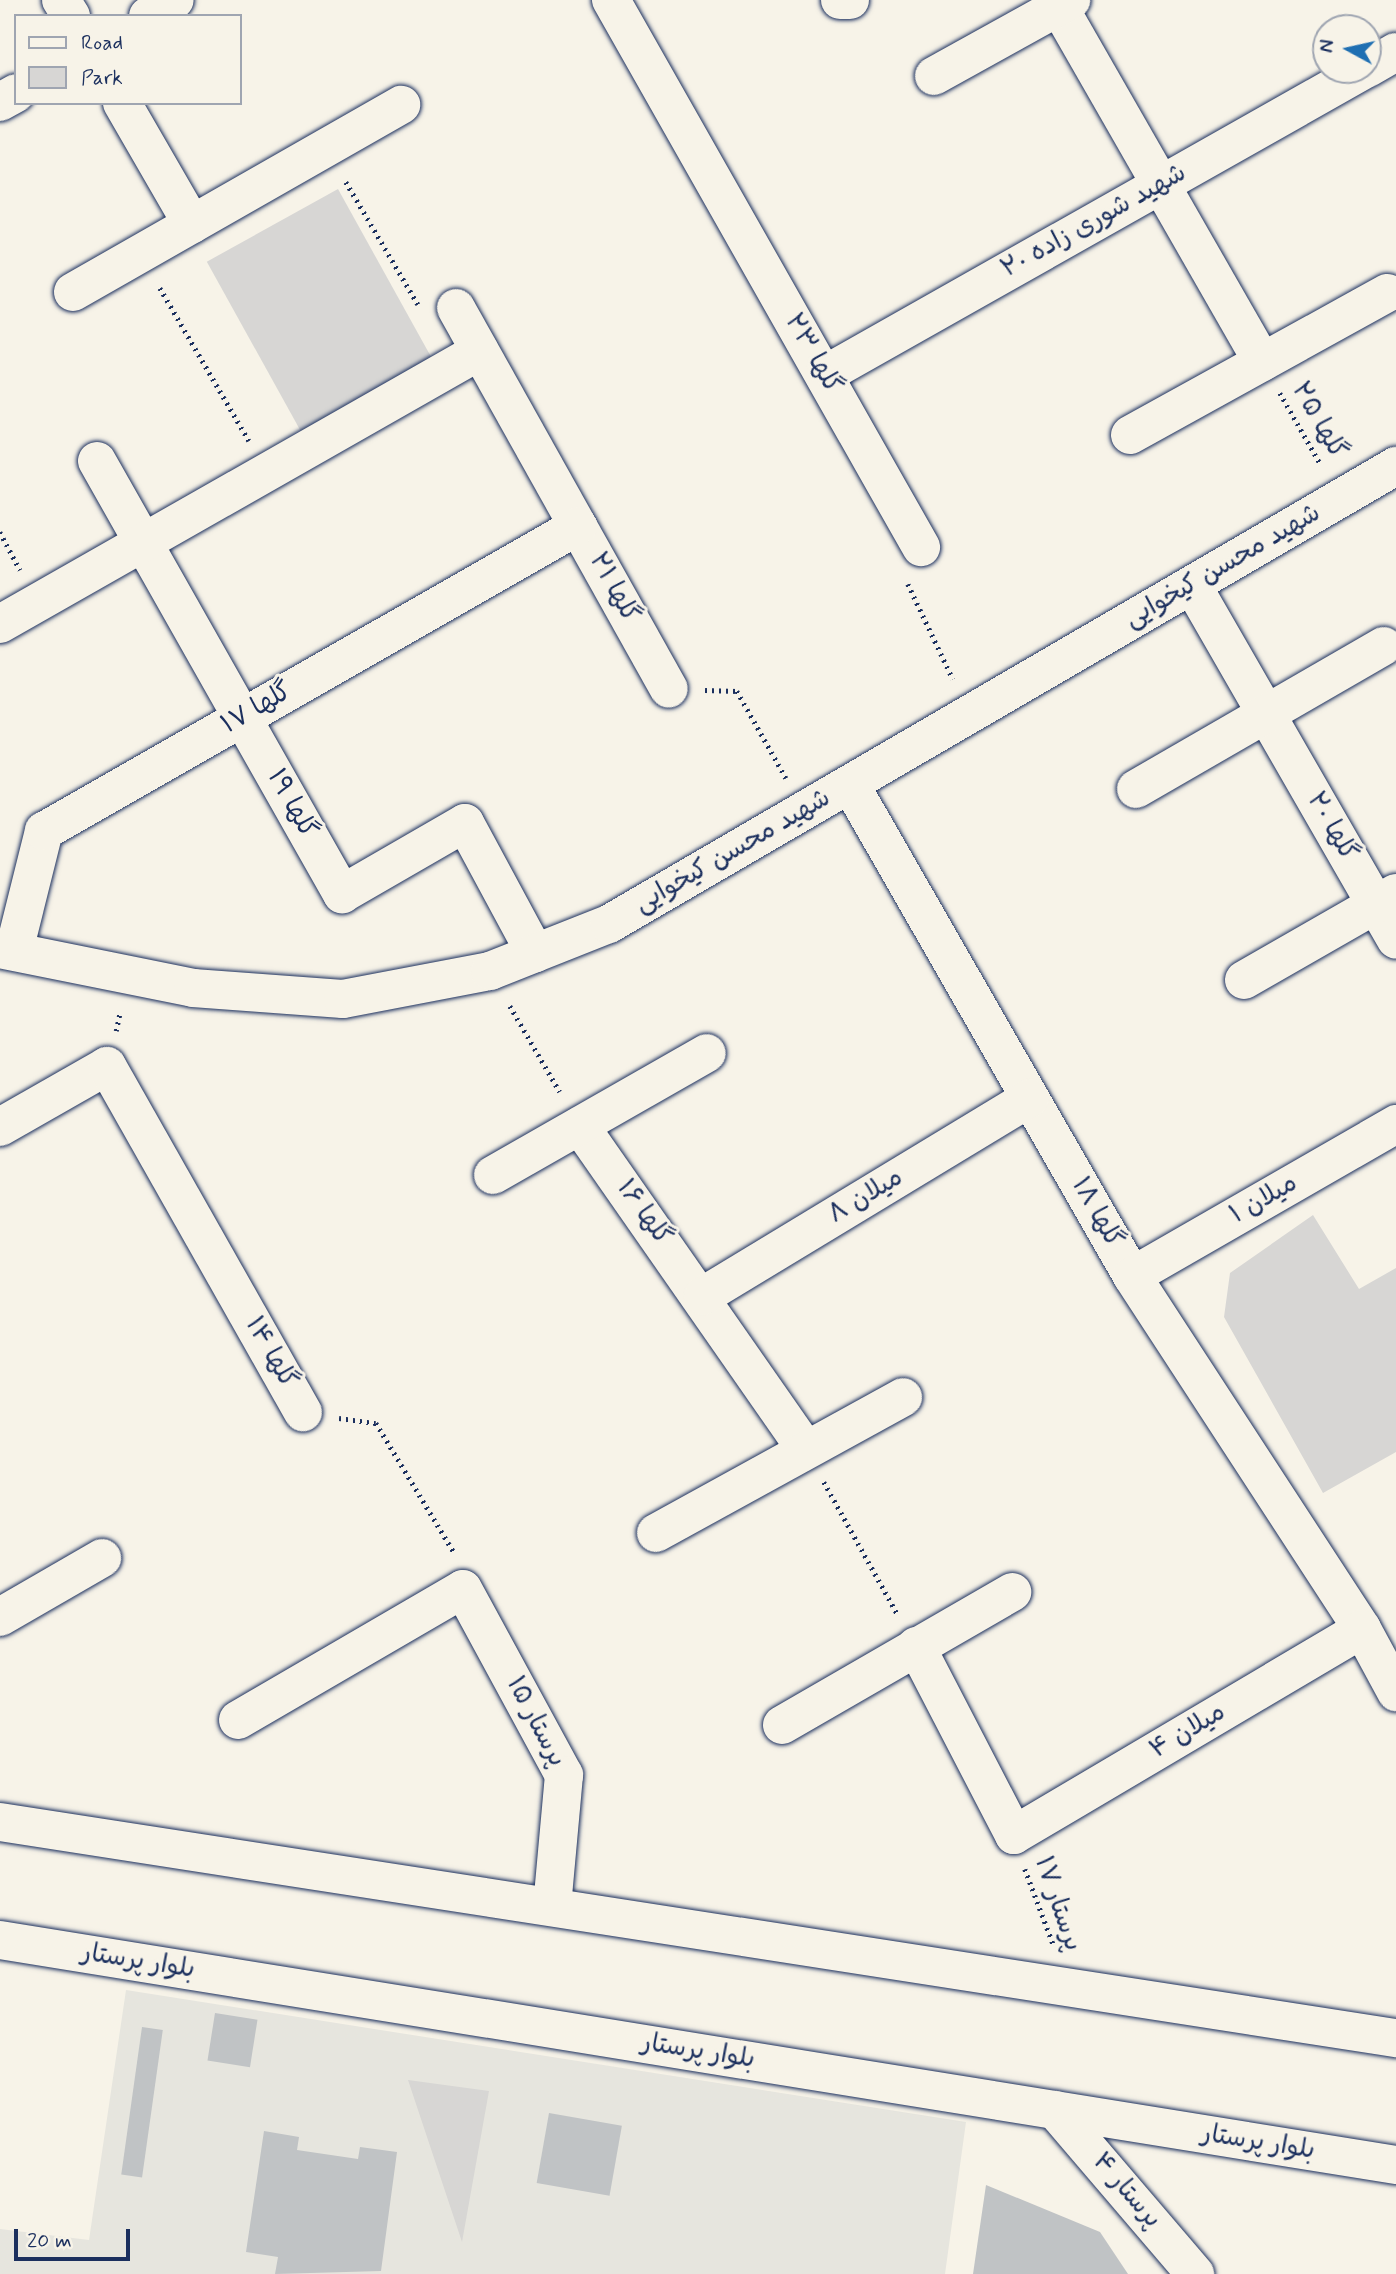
<!DOCTYPE html>
<html>
<head>
<meta charset="utf-8">
<style>
  body { margin:0 }
  #map { position:relative; width:1396px; height:2274px; overflow:hidden; background:#f7f3e8; font-family:Mynerve,"Playpen Sans Arabic",sans-serif }
  div>[style] { position:absolute }
  .built>* { inset:0; background:#e6e5de }
  .green>* { inset:0; background:#d7d6d4; transform-origin:0 0 }
  .building>* { inset:0; background:#c0c3c5; transform-origin:0 0 }
  .path>* { height:4.5px; margin-top:-2.25px; transform-origin:0; background:repeating-linear-gradient(90deg,#1b2f5e 0 2px,transparent 0 7px) }
  .roads { filter:drop-shadow(0 0 2px #1b2f5e) drop-shadow(0 0 2px #1b2f5e) }
  .minor>* { height:38px; margin:-19px; padding:0 19px; transform-origin:19px; border-radius:19px; background:#f7f3e8 }
  .tertiary>* { height:38px; margin:-19px; padding:0 19px; transform-origin:19px; border-radius:19px; background:#f7f3e8 }
  .secondary>* { height:38px; margin:-19px; padding:0 19px; transform-origin:19px; border-radius:19px; background:#f7f3e8 }
  span { translate:-50% -50%; white-space:nowrap; text-align:center; line-height:1.15; -webkit-text-stroke:6px #f7f3e8; paint-order:stroke }
  .street-label { font-size:26px; color:#1b2f5e }
  .legend { position:absolute; left:14px; top:14px; width:228px; height:91px; box-sizing:border-box; background:#f7f3e8; border:2px solid #9fa5b1; margin:0; padding:9px 12px; list-style:none; font-size:21px; color:#1b2f5e }
  .legend li { display:flex; align-items:center; gap:14px; height:35px }
  .legend b { width:35px; border:2px solid #9fa5b1 }
  .north { position:absolute; left:1312px; top:14px; width:70px; height:70px; box-sizing:border-box; background:#f7f3e8; border:2px solid #9fa5b1; border-radius:50%; rotate:278deg; font-size:19px; font-weight:700; line-height:28px; text-align:center; color:#1b2f5e }
  .north::after { content:''; display:block; margin:auto; width:24px; height:32px; background:#1f6fb2; clip-path:polygon(50% 0,100% 100%,50% 72%,0 100%) }
  .scale { position:absolute; left:14px; top:2229px; width:116px; height:32px; box-sizing:border-box; border:4px solid #1b2f5e; border-top:0; padding-left:9px; font-size:21px; line-height:24px; white-space:nowrap; color:#1b2f5e; -webkit-text-stroke:5px #f7f3e8; paint-order:stroke }
</style>
</head>
<body>
<div id="map">
  <div class="built">
    <div style="clip-path:polygon(126px 1990px,966px 2122px,945px 2274px,0 2274px,0 2229px,89px 2240px)"></div>
  </div>
  <div class="green">
    <div style="left:338px;top:189px;width:201px;height:150px;rotate:61deg"></div>
    <div style="clip-path:polygon(1313px 1215px,1359px 1289px,1396px 1268px,1396px 1452px,1323px 1493px,1224px 1317px,1230px 1273px)"></div>
    <div style="clip-path:polygon(408px 2080px,489px 2091px,462px 2242px)"></div>
  </div>
  <div class="building">
    <div style="left:215px;top:2013px;width:43px;height:48px;rotate:9deg"></div>
    <div style="left:142px;top:2027px;width:21px;height:149px;rotate:8deg"></div>
    <div style="left:549px;top:2113px;width:74px;height:71px;rotate:10deg"></div>
    <div style="clip-path:polygon(264px 2131px,299px 2137px,297px 2150px,358px 2159px,360px 2147px,397px 2152px,381px 2271px,275px 2274px,278px 2257px,246px 2252px)"></div>
    <div style="clip-path:polygon(986px 2185px,1100px 2232px,1128px 2274px,973px 2274px)"></div>
  </div>
  <div class="path">
    <div style="left:346px;top:182px;width:142px;rotate:59.5deg"></div>
    <div style="left:160px;top:288px;width:177px;rotate:59.8deg"></div>
    <div style="left:1280px;top:393px;width:83px;rotate:60.3deg"></div>
    <div style="left:0;top:532px;width:43px;rotate:62.2deg"></div>
    <div style="left:908px;top:584px;width:105px;rotate:64.7deg"></div>
    <div style="left:705px;top:690px;width:32px;rotate:2deg"></div>
    <div style="left:737px;top:691px;width:100px;rotate:60.6deg"></div>
    <div style="left:510px;top:1006px;width:99px;rotate:59.8deg"></div>
    <div style="left:116px;top:1031px;width:19px;rotate:-78deg"></div>
    <div style="left:339px;top:1418px;width:37px;rotate:8deg"></div>
    <div style="left:376px;top:1423px;width:153px;rotate:58.9deg"></div>
    <div style="left:824px;top:1482px;width:152px;rotate:60.9deg"></div>
    <div style="left:1025px;top:1869px;width:82px;rotate:69.4deg"></div>
  </div>
  <div class="roads">
    <div class="minor">
      <div style="left:61px;top:0;width:19px;rotate:58deg"></div>
      <div style="left:611px;top:0;width:629px;rotate:60.46deg"></div>
      <div style="left:840px;top:0;width:10px"></div>
      <div style="left:1059px;top:7px;width:409px;rotate:60.2deg"></div>
      <div style="left:148px;top:16px;width:31px;rotate:-31deg"></div>
      <div style="left:1368px;top:68px;width:32px;rotate:-30deg"></div>
      <div style="left:934px;top:76px;width:157px;rotate:-29deg"></div>
      <div style="left:0;top:102px;width:18px;rotate:-29deg"></div>
      <div style="left:122px;top:103px;width:140px;rotate:60deg"></div>
      <div style="left:73px;top:292px;width:378px;rotate:-29.7deg"></div>
      <div style="left:456px;top:308px;width:436px;rotate:60.8deg"></div>
      <div style="left:824px;top:375px;width:620px;rotate:-29.46deg"></div>
      <div style="left:1130px;top:435px;width:294px;rotate:-28.9deg"></div>
      <div style="left:97px;top:461px;width:498px;rotate:60.5deg"></div>
      <div style="left:342px;top:894px;width:142px;rotate:-30deg"></div>
      <div style="left:465px;top:823px;width:148px;rotate:61.7deg"></div>
      <div style="left:1192px;top:585px;width:409px;rotate:60.1deg"></div>
      <div style="left:0;top:624px;width:552px;rotate:-29.63deg"></div>
      <div style="left:850px;top:784px;width:567px;rotate:60.18deg"></div>
      <div style="left:1132px;top:1276px;width:421px;rotate:56.9deg"></div>
      <div style="left:1362px;top:1629px;width:72px;rotate:61.6deg"></div>
      <div style="left:1136px;top:789px;width:286px;rotate:-30deg"></div>
      <div style="left:14px;top:951px;width:124px;rotate:-76deg"></div>
      <div style="left:44px;top:831px;width:615px;rotate:-29.73deg"></div>
      <div style="left:1244px;top:980px;width:175px;rotate:-29.8deg"></div>
      <div style="left:580px;top:1126px;width:394px;rotate:55.1deg"></div>
      <div style="left:0;top:1127px;width:123px;rotate:-29.7deg"></div>
      <div style="left:107px;top:1066px;width:398px;rotate:60.5deg"></div>
      <div style="left:493px;top:1175px;width:246px;rotate:-29.7deg"></div>
      <div style="left:1132px;top:1276px;width:305px;rotate:-29.9deg"></div>
      <div style="left:703px;top:1296px;width:382px;rotate:-31.2deg"></div>
      <div style="left:656px;top:1533px;width:282px;rotate:-28.8deg"></div>
      <div style="left:0;top:1617px;width:118px;rotate:-30deg"></div>
      <div style="left:916px;top:1646px;width:213px;rotate:62.6deg"></div>
      <div style="left:1014px;top:1835px;width:404px;rotate:-30.6deg"></div>
      <div style="left:238px;top:1720px;width:260px;rotate:-30.2deg"></div>
      <div style="left:463px;top:1589px;width:212px;rotate:61.5deg"></div>
      <div style="left:564px;top:1775px;width:132px;rotate:95.2deg"></div>
      <div style="left:782px;top:1725px;width:266px;rotate:-30deg"></div>
      <div style="left:1055px;top:2110px;width:216px;rotate:49.5deg"></div>
    </div>
    <div class="tertiary">
      <div style="left:0;top:949px;width:197px;rotate:11.4deg"></div>
      <div style="left:193px;top:988px;width:150px;rotate:4.2deg"></div>
      <div style="left:343px;top:999px;width:150px;rotate:-10.8deg"></div>
      <div style="left:490px;top:971px;width:128px;rotate:-21.6deg"></div>
      <div style="left:609px;top:924px;width:911px;rotate:-30.2deg"></div>
    </div>
    <div class="secondary">
      <div style="left:0;top:1822px;width:1413px;rotate:8.8deg"></div>
      <div style="left:0;top:1940px;width:1414px;rotate:9.16deg"></div>
    </div>
  </div>
  <div class="street-label">
    <span style="left:1094px;top:222px;rotate:-29deg">شهید شوری زاده ۲۰</span>
    <span style="left:812px;top:354px;rotate:60deg">گلها ۲۳</span>
    <span style="left:1318px;top:421px;rotate:60deg">گلها ۲۵</span>
    <span style="left:1223px;top:567px;rotate:-30deg">شهید محسن کیخوایی</span>
    <span style="left:613px;top:588px;rotate:61deg">گلها ۲۱</span>
    <span style="left:257px;top:709px;rotate:-30deg">گلها ۱۷</span>
    <span style="left:291px;top:804px;rotate:61deg">گلها ۱۹</span>
    <span style="left:1331px;top:827px;rotate:60deg">گلها ۲۰</span>
    <span style="left:733px;top:852px;rotate:-30deg">شهید محسن کیخوایی</span>
    <span style="left:866px;top:1197px;rotate:-31deg">میلان ۸</span>
    <span style="left:1264px;top:1200px;rotate:-30deg">میلان ۱</span>
    <span style="left:643px;top:1213px;rotate:54deg">گلها ۱۶</span>
    <span style="left:1096px;top:1213px;rotate:60deg">گلها ۱۸</span>
    <span style="left:270px;top:1353px;rotate:60deg">گلها ۱۴</span>
    <span style="left:535px;top:1722px;rotate:62deg">پرستار ۱۵</span>
    <span style="left:1188px;top:1732px;rotate:-31deg">میلان ۴</span>
    <span style="left:1057px;top:1904px;rotate:71deg">پرستار ۱۷</span>
    <span style="left:138px;top:1962px;rotate:9deg">بلوار پرستار</span>
    <span style="left:698px;top:2052px;rotate:9deg">بلوار پرستار</span>
    <span style="left:1258px;top:2143px;rotate:9deg">بلوار پرستار</span>
    <span style="left:1126px;top:2191px;rotate:49deg">پرستار ۴</span>
  </div>
  <ul class="legend">
  <li><b style="height:9px;background:#f7f3e8"></b>Road</li>
  <li><b style="height:19px;background:#d7d6d4"></b>Park</li>
  </ul>
  <div class="north">N</div>
  <div class="scale">20 m</div>
</div>
</body>
</html>
